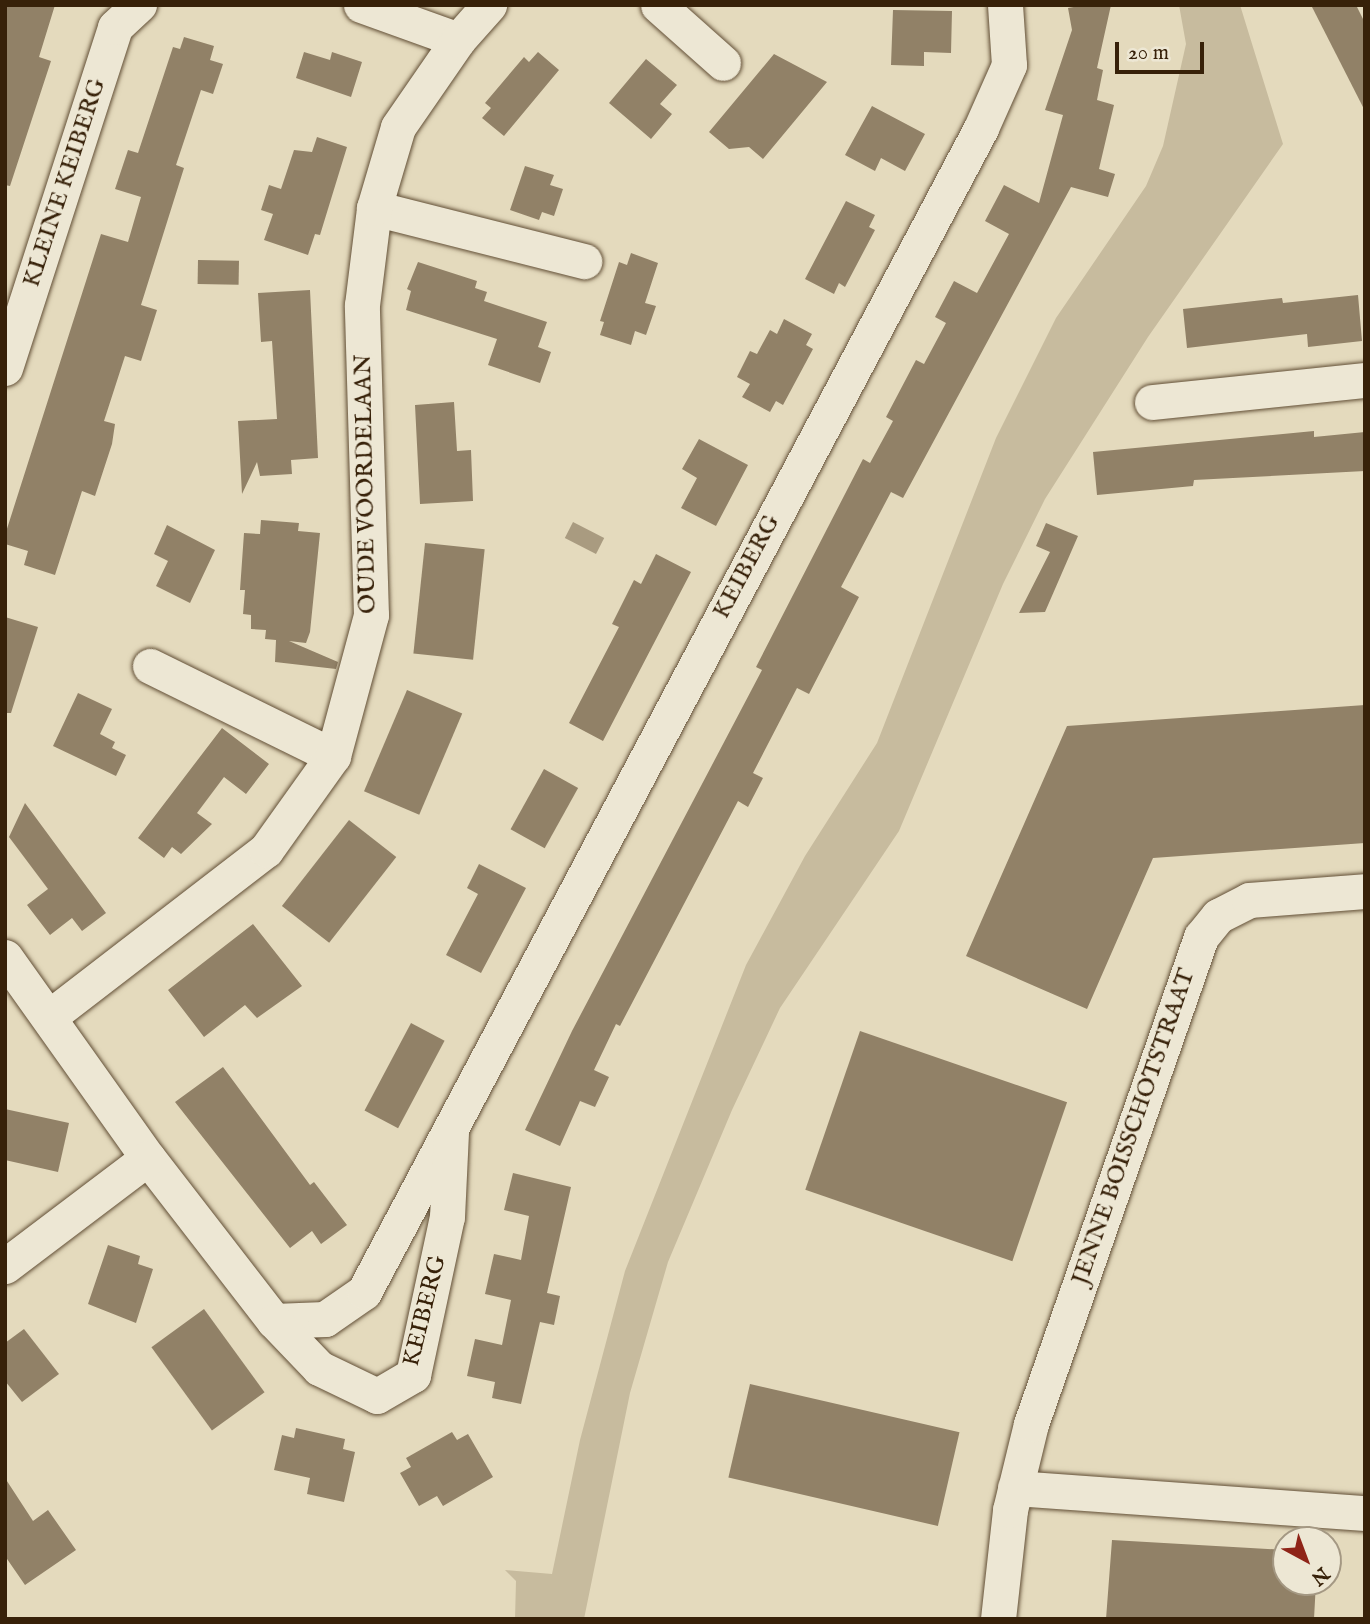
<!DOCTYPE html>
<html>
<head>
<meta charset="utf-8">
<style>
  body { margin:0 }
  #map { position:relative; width:1370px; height:1624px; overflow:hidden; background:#e4dabd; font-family:"IM FELL English",serif }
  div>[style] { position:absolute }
  .green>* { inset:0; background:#c7bb9e }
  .water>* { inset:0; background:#a99b80; transform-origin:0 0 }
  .building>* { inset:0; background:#918167; transform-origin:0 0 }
  .roads { filter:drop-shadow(0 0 2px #624f36) drop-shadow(0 0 2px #624f36) }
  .minor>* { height:35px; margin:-17.5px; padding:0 17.5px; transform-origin:17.5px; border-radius:17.5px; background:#ede7d4 }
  span { translate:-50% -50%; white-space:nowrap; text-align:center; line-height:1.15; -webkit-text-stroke:5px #ede7d4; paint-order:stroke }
  .street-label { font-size:24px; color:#372109 }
  .frame { position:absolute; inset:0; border:7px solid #372109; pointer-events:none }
  .north { position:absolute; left:1272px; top:1526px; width:70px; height:70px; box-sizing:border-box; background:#ede7d4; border:2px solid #a49883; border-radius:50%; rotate:139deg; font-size:19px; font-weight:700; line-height:28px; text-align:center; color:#372109 }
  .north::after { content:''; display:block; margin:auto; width:24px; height:32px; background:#8f2418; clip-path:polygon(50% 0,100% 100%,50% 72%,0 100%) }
  .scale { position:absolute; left:1115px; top:42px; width:89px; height:32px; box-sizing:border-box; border:4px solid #372109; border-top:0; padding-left:9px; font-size:21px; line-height:24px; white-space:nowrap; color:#372109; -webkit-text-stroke:5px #ede7d4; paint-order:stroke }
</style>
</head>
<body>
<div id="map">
  <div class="green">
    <div style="clip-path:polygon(1179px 5px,1240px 5px,1283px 144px,1148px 337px,1045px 499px,1003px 584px,899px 831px,780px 1008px,732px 1110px,668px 1262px,630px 1393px,584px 1619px,515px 1619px,516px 1581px,505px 1570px,552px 1574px,580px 1440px,625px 1271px,746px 965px,805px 856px,877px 743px,996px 438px,1056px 318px,1146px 186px,1163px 146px,1186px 44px)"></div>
  </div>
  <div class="water">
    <div style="left:573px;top:522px;width:35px;height:18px;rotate:27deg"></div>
  </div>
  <div class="building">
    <div style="clip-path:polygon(5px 5px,55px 5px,39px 57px,51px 61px,10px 186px,5px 185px)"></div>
    <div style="clip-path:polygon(1085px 5px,1111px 5px,1097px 68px,1103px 70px,1097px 100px,1114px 105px,1099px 169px,1115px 174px,1108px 197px,1071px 187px,903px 498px,891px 492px,841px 587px,859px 597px,809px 694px,797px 688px,753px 773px,763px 778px,748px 807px,738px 801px,620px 1026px,616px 1024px,594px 1070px,609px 1077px,595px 1107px,580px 1101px,560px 1146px,525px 1130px,572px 1031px,762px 670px,756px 667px,863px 459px,870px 463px,893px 421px,886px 417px,916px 360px,924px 364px,946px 323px,935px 317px,954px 281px,977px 293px,1009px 234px,985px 221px,1004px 185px,1039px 203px,1063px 115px,1045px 110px,1072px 30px,1068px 8px)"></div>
    <div style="clip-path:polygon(1311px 5px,1356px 5px,1365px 23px,1365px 111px)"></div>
    <div style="clip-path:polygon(893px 10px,952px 11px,951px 53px,924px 52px,924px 66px,891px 65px)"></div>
    <div style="clip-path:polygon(184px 37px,214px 46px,210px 60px,223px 64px,213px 94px,201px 90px,176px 165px,184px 168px,141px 305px,157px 310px,141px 361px,125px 356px,104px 421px,115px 424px,112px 444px,95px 496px,82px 491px,55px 575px,24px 565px,28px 551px,5px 544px,5px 535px,101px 234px,128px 242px,141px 197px,115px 189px,128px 150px,138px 153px,173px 47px,180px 49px)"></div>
    <div style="clip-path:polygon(304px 52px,330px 60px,332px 52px,362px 62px,351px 97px,296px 78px)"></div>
    <div style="clip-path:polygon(538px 52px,559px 70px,504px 136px,482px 118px,491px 108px,485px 103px,524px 57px,529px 62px)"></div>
    <div style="clip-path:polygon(774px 54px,827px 82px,763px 159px,749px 147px,729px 149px,709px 132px)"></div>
    <div style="clip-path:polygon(646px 59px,677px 85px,660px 104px,672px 114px,651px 139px,609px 103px)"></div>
    <div style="clip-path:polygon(872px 106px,925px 134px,905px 171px,881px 158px,875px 171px,845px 155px)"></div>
    <div style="clip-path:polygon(317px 137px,347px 147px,320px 235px,315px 234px,308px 255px,264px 240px,273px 214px,261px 210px,269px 185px,281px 189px,294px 150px,312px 152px)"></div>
    <div style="clip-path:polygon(525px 166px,554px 175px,550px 185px,563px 189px,554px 216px,542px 212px,539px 220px,510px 210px)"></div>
    <div style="clip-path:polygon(846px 201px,875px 215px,869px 227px,875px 230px,845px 287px,839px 283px,834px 294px,805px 279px)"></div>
    <div style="clip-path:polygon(631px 253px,658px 263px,645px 303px,656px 306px,646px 335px,635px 331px,631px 345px,600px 335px,604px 322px,600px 321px,619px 262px,627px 265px)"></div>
    <div style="left:198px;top:260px;width:41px;height:24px;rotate:1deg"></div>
    <div style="clip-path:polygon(418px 262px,477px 281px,475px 288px,487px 292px,484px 301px,547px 322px,538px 347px,551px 352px,540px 383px,488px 365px,497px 339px,406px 310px,411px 291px,407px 289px)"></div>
    <div style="clip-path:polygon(310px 290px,318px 458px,291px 460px,292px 474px,260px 476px,257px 462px,242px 494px,238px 421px,277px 419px,272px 341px,261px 342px,258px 293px)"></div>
    <div style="clip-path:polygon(1358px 295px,1362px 341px,1308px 347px,1307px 334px,1187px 348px,1183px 309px,1282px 298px,1283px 303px)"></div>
    <div style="clip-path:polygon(784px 319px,812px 334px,806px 345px,813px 349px,783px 405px,776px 401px,770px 412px,742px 397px,750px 384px,737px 377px,750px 351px,757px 354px,770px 330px,777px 334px)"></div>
    <div style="clip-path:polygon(454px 402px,457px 451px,471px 450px,473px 501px,420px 504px,415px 405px)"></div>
    <div style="clip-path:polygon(1314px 431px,1314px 437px,1365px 432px,1365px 471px,1194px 480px,1193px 486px,1097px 495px,1093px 452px)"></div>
    <div style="clip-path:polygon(699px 439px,748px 465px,716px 526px,681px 508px,697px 478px,682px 469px)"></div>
    <div style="clip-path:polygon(261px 520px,299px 523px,298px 531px,320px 533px,310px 632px,306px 643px,289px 641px,338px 662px,336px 669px,275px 662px,276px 640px,265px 639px,266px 630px,251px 629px,251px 615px,243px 614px,245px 590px,240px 590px,244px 533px,260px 534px)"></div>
    <div style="clip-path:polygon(1046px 523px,1078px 536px,1045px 612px,1019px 613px,1050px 552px,1036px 546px)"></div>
    <div style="clip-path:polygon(167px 525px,215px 550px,190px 603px,156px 586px,168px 561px,154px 554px)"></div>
    <div style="left:425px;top:543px;width:60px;height:111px;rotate:6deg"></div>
    <div style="clip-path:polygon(656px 554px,691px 572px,603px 741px,569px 723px,619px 627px,612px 624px,634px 580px,641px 584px)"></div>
    <div style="clip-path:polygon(5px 617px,38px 627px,11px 713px,5px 713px)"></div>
    <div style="left:407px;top:690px;width:60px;height:110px;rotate:23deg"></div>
    <div style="clip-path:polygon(78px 693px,112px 709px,100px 734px,115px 742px,112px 748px,126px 755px,116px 776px,53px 746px)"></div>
    <div style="clip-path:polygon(1365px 705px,1365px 843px,1153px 858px,1087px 1009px,966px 956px,1067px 726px)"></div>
    <div style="clip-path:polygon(222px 728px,269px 764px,246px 794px,224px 777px,197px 813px,212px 824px,181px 854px,172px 847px,164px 858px,138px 838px)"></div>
    <div style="left:544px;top:769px;width:39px;height:69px;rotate:29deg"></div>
    <div style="clip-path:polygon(25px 803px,106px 913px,82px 931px,72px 918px,50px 935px,27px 905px,48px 889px,9px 837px)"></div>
    <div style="left:349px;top:820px;width:60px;height:109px;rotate:38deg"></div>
    <div style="clip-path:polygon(479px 864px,526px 888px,481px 973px,446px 955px,478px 894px,467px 888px)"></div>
    <div style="clip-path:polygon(253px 924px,302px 986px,257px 1018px,245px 1005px,204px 1037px,168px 990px)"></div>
    <div style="left:411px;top:1023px;width:38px;height:99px;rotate:28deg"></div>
    <div style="left:860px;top:1031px;width:219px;height:168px;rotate:19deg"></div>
    <div style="clip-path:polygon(223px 1067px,310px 1185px,314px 1182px,347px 1225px,321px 1244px,312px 1231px,290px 1248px,175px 1102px)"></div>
    <div style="clip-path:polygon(5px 1109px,69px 1123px,58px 1172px,5px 1160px)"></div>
    <div style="clip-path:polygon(513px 1173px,571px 1187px,547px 1293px,560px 1296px,554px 1325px,540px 1322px,521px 1404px,492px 1398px,495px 1382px,467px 1376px,475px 1339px,502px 1345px,511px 1300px,485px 1294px,494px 1254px,521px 1260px,529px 1216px,504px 1210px)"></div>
    <div style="clip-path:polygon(108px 1245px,140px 1256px,138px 1264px,153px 1269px,136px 1323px,88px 1304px)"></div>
    <div style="left:204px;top:1309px;width:103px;height:65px;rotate:54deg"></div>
    <div style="clip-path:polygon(24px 1329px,59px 1374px,22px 1402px,5px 1381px,5px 1343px)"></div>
    <div style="left:750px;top:1384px;width:215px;height:96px;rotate:13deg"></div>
    <div style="clip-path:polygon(296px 1428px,345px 1439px,343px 1449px,355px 1452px,344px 1502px,307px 1494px,310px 1478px,274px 1470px,282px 1435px,294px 1438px)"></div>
    <div style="clip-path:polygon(452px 1432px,457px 1440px,468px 1434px,493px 1477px,443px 1506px,437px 1496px,419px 1506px,400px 1473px,411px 1467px,406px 1458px)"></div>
    <div style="clip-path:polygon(5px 1478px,33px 1521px,48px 1510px,76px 1550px,25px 1585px,5px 1556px)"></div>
    <div style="clip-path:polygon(1112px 1540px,1286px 1550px,1286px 1582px,1316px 1582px,1314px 1619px,1106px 1619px)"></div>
  </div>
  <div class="roads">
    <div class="minor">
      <div style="left:361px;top:5px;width:103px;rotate:19.8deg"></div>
      <div style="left:658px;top:5px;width:87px;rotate:41.7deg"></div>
      <div style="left:374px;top:208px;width:217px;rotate:14.2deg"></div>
      <div style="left:5px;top:368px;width:358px;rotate:-72.1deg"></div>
      <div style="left:115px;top:27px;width:33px;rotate:-43deg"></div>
      <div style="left:1152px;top:402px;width:214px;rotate:-5.9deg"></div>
      <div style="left:150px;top:666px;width:204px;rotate:26.2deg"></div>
      <div style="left:5px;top:957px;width:247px;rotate:54.6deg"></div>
      <div style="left:148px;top:1158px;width:206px;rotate:52.3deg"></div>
      <div style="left:274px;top:1321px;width:51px;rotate:-2.2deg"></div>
      <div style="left:325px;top:1319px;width:47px;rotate:-34.7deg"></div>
      <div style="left:364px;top:1292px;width:1317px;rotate:-62.07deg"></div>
      <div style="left:981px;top:128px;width:69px;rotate:-66deg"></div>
      <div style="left:1009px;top:65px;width:60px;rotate:-93.8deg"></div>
      <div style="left:49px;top:1017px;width:274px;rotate:-37.6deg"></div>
      <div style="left:266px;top:850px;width:115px;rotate:-54.5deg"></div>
      <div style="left:333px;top:756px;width:146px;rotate:-74.9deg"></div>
      <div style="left:371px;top:615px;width:310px;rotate:-91.7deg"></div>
      <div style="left:362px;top:305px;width:98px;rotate:-82.9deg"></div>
      <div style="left:374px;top:208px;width:84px;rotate:-73.5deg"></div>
      <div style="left:398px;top:127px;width:106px;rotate:-55.4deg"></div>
      <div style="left:458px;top:40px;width:47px;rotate:-48.5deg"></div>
      <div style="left:5px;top:1266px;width:179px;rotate:-37.1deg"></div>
      <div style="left:274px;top:1321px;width:65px;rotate:46.2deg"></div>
      <div style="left:319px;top:1368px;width:64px;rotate:25.8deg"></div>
      <div style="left:377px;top:1396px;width:42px;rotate:-30.3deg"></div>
      <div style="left:413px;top:1375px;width:162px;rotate:-77.9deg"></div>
      <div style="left:447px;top:1217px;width:84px;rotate:-87.3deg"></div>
      <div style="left:1015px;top:1488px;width:351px;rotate:4.1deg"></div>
      <div style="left:998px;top:1619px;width:110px;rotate:-83.7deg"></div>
      <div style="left:1010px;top:1510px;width:89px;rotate:-76.3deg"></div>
      <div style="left:1031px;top:1424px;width:516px;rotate:-70.76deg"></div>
      <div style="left:1201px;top:937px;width:27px;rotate:-51deg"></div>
      <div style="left:1218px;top:916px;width:35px;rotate:-27deg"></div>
      <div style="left:1249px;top:900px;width:116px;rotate:-4.4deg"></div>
    </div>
  </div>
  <div class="street-label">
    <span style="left:65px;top:183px;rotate:-72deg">KLEINE KEIBERG</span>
    <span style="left:366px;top:484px;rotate:-91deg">OUDE VOORDELAAN</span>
    <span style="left:747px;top:567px;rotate:-62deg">KEIBERG</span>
    <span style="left:1134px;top:1127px;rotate:-71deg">JENNE BOISSCHOTSTRAAT</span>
    <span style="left:425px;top:1311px;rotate:-76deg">KEIBERG</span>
  </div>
  <div class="frame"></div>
  <div class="north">N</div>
  <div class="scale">20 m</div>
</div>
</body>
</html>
